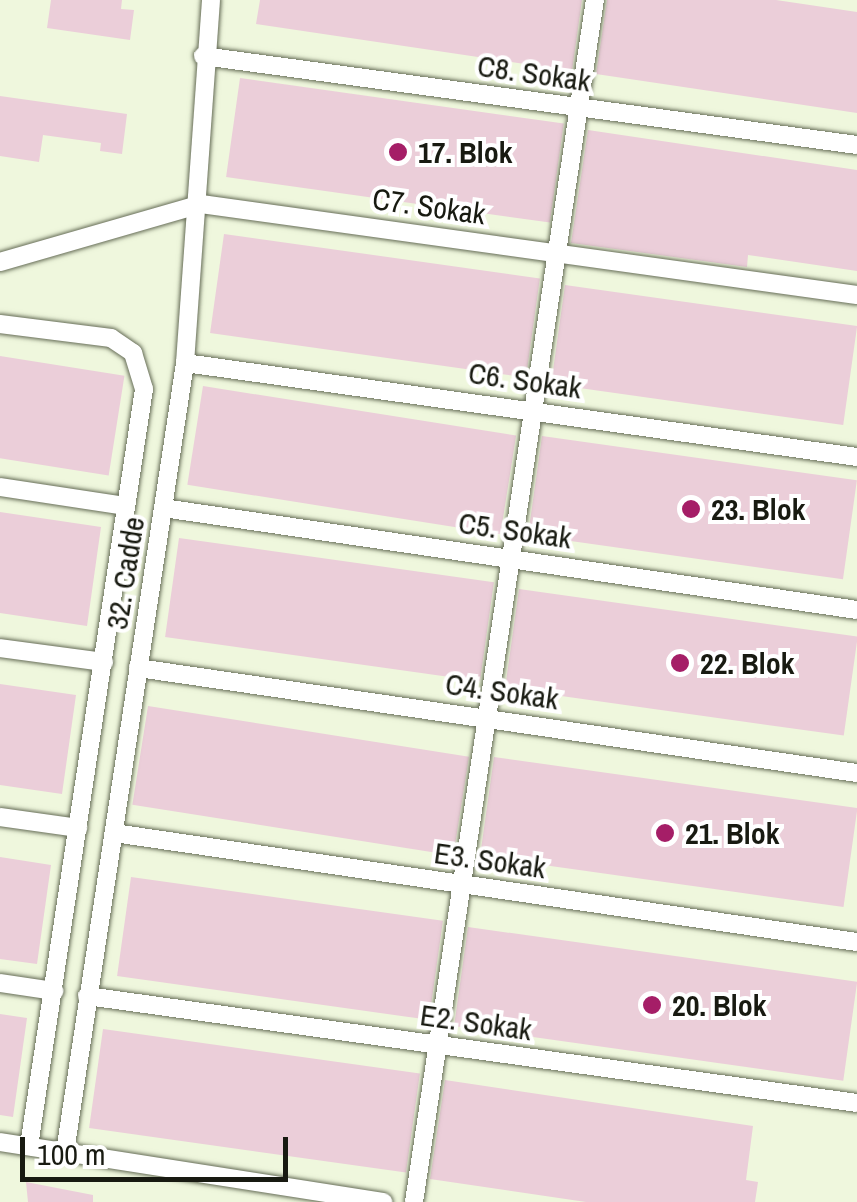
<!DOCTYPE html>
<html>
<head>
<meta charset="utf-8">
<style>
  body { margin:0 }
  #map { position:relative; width:857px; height:1202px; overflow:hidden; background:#eff7dd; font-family:"Archivo Narrow",sans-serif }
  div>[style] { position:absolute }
  .building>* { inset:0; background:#ebced9; transform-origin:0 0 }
  .roads { filter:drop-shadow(0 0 2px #666d57) drop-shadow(0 0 2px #666d57) }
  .minor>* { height:18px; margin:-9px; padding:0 9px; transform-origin:9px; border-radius:9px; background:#fff }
  .dots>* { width:28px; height:28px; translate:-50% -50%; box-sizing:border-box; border:5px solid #fff; border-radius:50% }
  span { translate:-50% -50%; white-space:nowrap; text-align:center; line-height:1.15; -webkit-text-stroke:8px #fff; paint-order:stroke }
  .street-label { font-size:30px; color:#181a11 }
  .poi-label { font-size:30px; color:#181a11; font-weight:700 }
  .left { translate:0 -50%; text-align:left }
  .scale { position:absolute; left:20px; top:1137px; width:268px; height:45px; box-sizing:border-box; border:5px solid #181a11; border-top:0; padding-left:12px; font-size:30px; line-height:35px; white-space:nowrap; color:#181a11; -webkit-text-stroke:8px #fff; paint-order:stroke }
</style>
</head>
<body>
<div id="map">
  <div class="building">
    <div style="clip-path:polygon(51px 0,122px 0,121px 9px,134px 10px,130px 40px,47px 28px)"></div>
    <div style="clip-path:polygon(260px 0,582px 0,572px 71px,256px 24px)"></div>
    <div style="clip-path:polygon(607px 0,776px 0,857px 12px,857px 113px,596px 74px)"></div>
    <div style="left:240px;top:78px;width:327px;height:100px;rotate:8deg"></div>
    <div style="clip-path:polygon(0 96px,127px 114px,122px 154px,100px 151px,101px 143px,43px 135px,39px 162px,0 156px)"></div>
    <div style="clip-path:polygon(588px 130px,857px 170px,857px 271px,748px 255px,747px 267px,571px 243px)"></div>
    <div style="left:224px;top:234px;width:319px;height:100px;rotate:8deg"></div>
    <div style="left:565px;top:285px;width:295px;height:100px;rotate:8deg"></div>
    <div style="left:0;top:356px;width:126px;height:101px;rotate:9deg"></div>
    <div style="left:203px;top:386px;width:317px;height:100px;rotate:9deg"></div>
    <div style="left:542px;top:436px;width:318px;height:100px;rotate:8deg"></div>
    <div style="clip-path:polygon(0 512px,101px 527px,87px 626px,0 613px)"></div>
    <div style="left:179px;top:538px;width:318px;height:100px;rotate:8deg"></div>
    <div style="left:519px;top:589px;width:342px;height:100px;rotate:8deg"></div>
    <div style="clip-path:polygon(0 684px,76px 695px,62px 794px,0 785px)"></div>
    <div style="left:148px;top:706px;width:325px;height:100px;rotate:9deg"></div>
    <div style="left:494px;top:757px;width:367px;height:100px;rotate:8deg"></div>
    <div style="clip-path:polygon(0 857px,51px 865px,37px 964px,0 959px)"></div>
    <div style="left:131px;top:877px;width:315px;height:100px;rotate:8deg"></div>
    <div style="left:468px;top:927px;width:393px;height:100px;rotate:8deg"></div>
    <div style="clip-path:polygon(0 1014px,27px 1018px,13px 1117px,0 1115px)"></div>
    <div style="left:103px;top:1029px;width:320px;height:100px;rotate:8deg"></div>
    <div style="clip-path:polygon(445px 1080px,753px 1126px,746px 1180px,758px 1182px,755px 1202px,586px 1202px,430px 1179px)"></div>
    <div style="clip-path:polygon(26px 1182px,93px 1195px,93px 1202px,28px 1202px)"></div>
  </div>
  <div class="roads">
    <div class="minor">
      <div style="left:203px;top:56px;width:660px;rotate:7.75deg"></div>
      <div style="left:0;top:262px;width:209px;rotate:-16.1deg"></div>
      <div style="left:201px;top:204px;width:662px;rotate:7.9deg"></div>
      <div style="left:0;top:324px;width:112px;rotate:7.2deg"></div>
      <div style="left:111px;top:338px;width:27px;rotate:34deg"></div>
      <div style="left:133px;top:353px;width:38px;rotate:73deg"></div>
      <div style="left:144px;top:389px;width:766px;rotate:98.64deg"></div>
      <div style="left:185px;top:363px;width:679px;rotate:7.96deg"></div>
      <div style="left:0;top:487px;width:127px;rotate:8.6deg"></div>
      <div style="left:163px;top:508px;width:701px;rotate:8.36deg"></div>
      <div style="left:0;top:648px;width:105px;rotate:7.7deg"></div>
      <div style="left:138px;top:668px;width:727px;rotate:8.31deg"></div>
      <div style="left:0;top:817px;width:79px;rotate:8deg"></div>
      <div style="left:114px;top:833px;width:751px;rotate:8.35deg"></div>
      <div style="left:0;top:983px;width:55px;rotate:8.4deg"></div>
      <div style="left:87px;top:996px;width:777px;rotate:7.91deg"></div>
      <div style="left:0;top:1142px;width:388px;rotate:8.9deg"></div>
      <div style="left:65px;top:1152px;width:798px;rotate:-81.35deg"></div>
      <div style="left:185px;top:363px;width:364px;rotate:-85.9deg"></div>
      <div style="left:414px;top:1202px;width:1216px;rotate:-81.44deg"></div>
    </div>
  </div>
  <div class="dots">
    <div style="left:398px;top:152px;background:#a51e67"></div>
    <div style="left:691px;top:509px;background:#a51e67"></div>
    <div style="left:680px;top:663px;background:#a51e67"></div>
    <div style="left:665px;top:833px;background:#a51e67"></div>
    <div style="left:652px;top:1005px;background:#a51e67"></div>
  </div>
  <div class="street-label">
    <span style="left:534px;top:73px;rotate:8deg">C8. Sokak</span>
    <span style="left:429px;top:206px;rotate:8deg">C7. Sokak</span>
    <span style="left:525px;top:380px;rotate:8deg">C6. Sokak</span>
    <span style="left:515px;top:530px;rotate:8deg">C5. Sokak</span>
    <span style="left:125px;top:573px;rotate:-81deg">32. Cadde</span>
    <span style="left:502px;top:691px;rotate:8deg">C4. Sokak</span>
    <span style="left:490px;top:860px;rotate:8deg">E3. Sokak</span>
    <span style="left:476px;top:1022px;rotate:8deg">E2. Sokak</span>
  </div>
  <div class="poi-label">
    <span class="left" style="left:418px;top:152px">17. Blok</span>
    <span class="left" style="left:711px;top:509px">23. Blok</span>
    <span class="left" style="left:700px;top:663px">22. Blok</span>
    <span class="left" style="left:685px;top:833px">21. Blok</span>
    <span class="left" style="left:672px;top:1005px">20. Blok</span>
  </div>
  <div class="scale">100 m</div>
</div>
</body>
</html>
